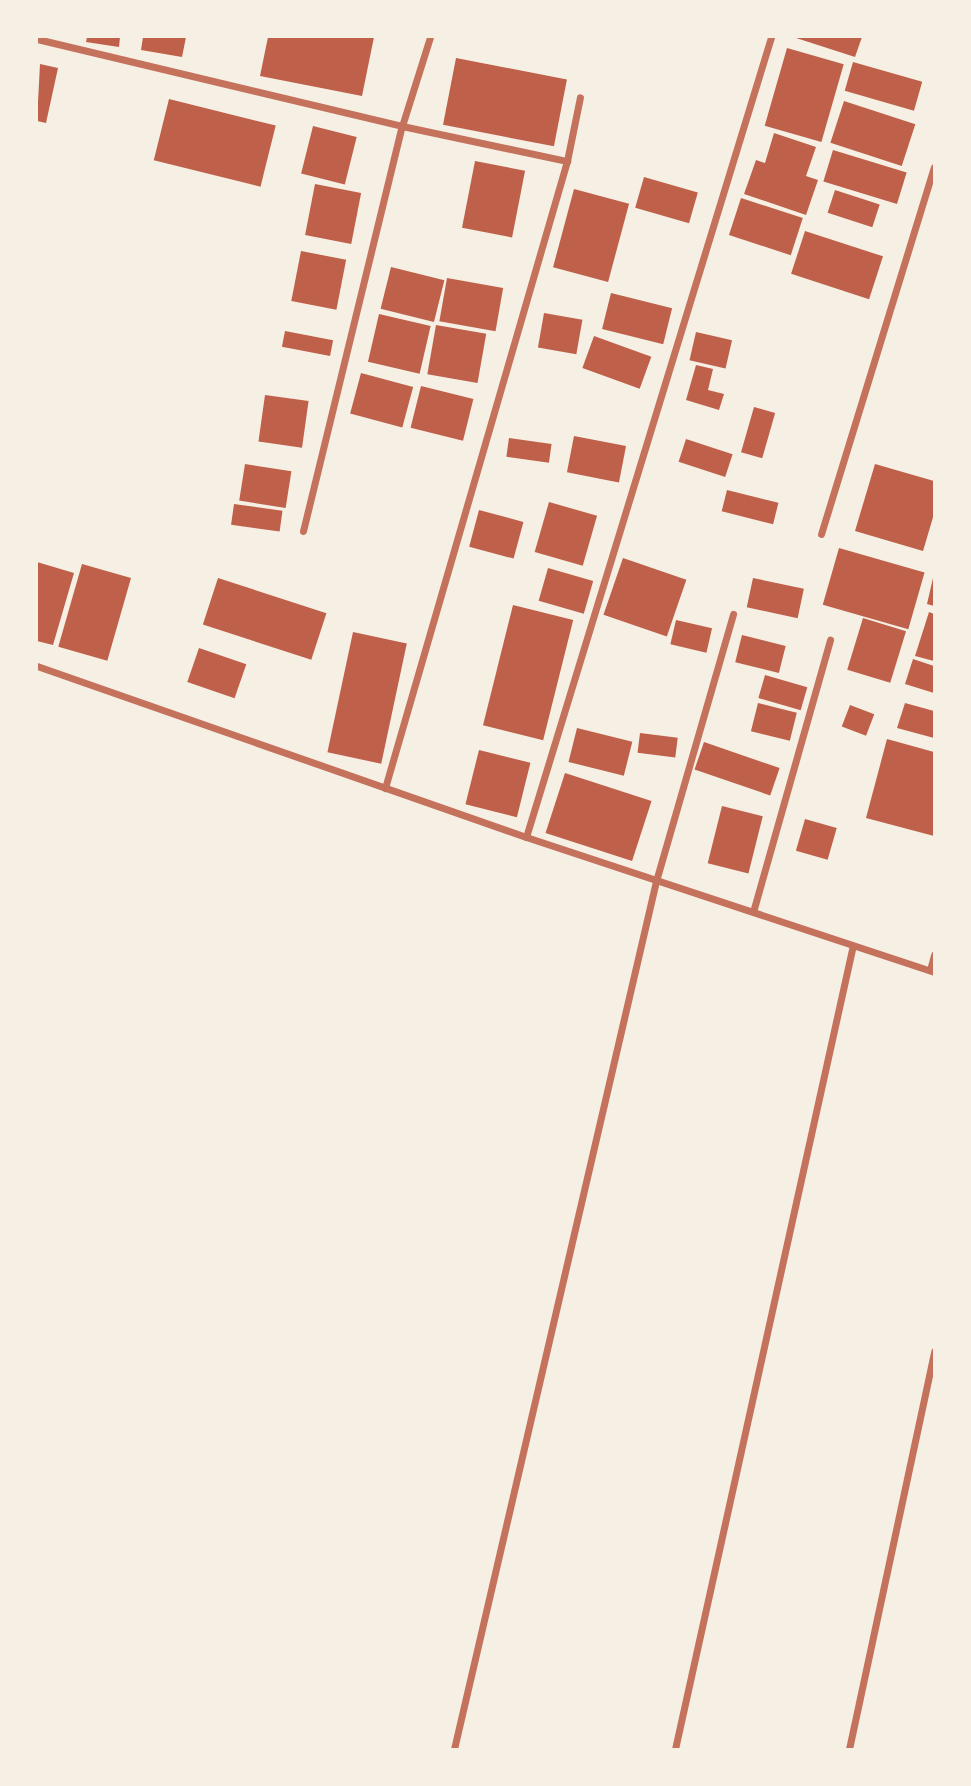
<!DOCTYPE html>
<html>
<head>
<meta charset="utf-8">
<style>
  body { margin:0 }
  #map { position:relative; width:971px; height:1786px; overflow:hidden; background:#f6efe4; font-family:"Exo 2",sans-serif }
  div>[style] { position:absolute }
  .building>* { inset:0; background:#bf614a; transform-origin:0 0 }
  .minor>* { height:7px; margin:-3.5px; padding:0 3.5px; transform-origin:3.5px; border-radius:3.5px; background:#c5725c }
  span { translate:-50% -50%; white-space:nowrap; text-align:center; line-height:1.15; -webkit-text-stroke:6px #f6efe4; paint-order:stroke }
  .frame { position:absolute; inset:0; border:38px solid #f6efe4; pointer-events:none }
</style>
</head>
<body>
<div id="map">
  <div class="building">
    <div style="clip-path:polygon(87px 37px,120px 37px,119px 47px,86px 42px)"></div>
    <div style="clip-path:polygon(143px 37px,186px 37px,182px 57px,141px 50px)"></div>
    <div style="clip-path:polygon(268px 37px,374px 37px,362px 96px,260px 76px)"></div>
    <div style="clip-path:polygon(793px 37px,862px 37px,855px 57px)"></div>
    <div style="left:787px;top:48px;width:59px;height:81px;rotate:16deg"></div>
    <div style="left:456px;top:58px;width:113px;height:68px;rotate:11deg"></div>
    <div style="left:853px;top:62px;width:72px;height:30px;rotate:16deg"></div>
    <div style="clip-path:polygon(40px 64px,58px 68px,46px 123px,37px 121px)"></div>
    <div style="left:169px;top:99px;width:110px;height:63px;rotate:14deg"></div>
    <div style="left:844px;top:101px;width:75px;height:44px;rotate:18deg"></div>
    <div style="left:313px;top:126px;width:45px;height:49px;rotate:14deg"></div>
    <div style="clip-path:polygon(774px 133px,816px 147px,806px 176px,818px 180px,806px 215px,744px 194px,756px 160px,765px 163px)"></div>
    <div style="left:833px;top:150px;width:77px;height:33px;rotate:17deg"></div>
    <div style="left:475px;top:161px;width:51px;height:68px;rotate:11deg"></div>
    <div style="left:644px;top:177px;width:56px;height:32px;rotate:16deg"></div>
    <div style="left:315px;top:184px;width:47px;height:52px;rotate:11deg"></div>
    <div style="left:574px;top:189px;width:57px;height:81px;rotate:15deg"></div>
    <div style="left:835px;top:190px;width:47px;height:24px;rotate:18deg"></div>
    <div style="left:741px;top:198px;width:65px;height:39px;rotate:18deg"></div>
    <div style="left:805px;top:231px;width:82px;height:45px;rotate:18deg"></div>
    <div style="left:301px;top:251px;width:46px;height:51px;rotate:11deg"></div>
    <div style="left:391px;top:267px;width:55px;height:43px;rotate:14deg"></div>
    <div style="left:447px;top:278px;width:57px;height:44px;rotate:10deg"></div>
    <div style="left:611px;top:293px;width:63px;height:37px;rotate:14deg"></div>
    <div style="left:544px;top:313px;width:39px;height:35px;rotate:10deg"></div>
    <div style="left:379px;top:314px;width:53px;height:49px;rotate:13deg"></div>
    <div style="left:436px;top:325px;width:51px;height:50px;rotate:10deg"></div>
    <div style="left:285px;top:331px;width:49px;height:16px;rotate:11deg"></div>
    <div style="left:696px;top:332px;width:37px;height:29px;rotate:13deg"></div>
    <div style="left:594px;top:336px;width:61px;height:34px;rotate:20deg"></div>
    <div style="clip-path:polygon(696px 365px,713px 369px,708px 390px,724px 394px,719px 410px,686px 400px)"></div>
    <div style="left:361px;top:373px;width:54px;height:42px;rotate:15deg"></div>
    <div style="left:421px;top:386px;width:54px;height:43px;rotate:14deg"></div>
    <div style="left:265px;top:395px;width:44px;height:47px;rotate:8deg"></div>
    <div style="left:754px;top:407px;width:22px;height:47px;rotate:16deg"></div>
    <div style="left:574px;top:436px;width:53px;height:37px;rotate:11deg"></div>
    <div style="left:509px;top:438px;width:43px;height:19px;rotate:8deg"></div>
    <div style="left:686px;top:439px;width:49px;height:24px;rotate:18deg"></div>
    <div style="left:245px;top:464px;width:47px;height:37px;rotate:9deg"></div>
    <div style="clip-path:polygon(875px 464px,934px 481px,934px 514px,923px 551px,855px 531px)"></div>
    <div style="left:727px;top:490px;width:53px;height:22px;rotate:14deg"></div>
    <div style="left:549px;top:502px;width:50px;height:52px;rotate:16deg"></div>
    <div style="left:234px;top:504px;width:49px;height:21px;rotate:8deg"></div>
    <div style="left:479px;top:510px;width:46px;height:38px;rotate:15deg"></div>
    <div style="left:839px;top:548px;width:89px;height:59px;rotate:16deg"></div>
    <div style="left:623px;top:558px;width:67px;height:60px;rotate:19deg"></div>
    <div style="clip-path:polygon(37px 562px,74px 573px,53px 645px,37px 641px)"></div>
    <div style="left:82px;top:564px;width:51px;height:86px;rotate:16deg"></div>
    <div style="left:548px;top:568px;width:47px;height:34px;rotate:16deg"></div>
    <div style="left:218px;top:578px;width:114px;height:49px;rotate:18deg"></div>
    <div style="left:753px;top:578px;width:52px;height:30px;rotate:12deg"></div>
    <div style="clip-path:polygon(933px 578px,934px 578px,934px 606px,927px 604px)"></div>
    <div style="left:513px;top:605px;width:62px;height:124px;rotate:14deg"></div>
    <div style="clip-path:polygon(929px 612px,934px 614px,934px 661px,915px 656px)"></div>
    <div style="left:863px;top:618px;width:45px;height:54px;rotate:17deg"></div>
    <div style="left:676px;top:620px;width:37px;height:25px;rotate:13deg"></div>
    <div style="left:353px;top:632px;width:55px;height:123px;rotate:12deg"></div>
    <div style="left:742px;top:635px;width:45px;height:28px;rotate:14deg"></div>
    <div style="left:199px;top:648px;width:50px;height:36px;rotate:19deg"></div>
    <div style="clip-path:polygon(913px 659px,934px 666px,934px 693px,905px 684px)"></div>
    <div style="left:765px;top:675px;width:44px;height:24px;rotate:16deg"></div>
    <div style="left:758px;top:703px;width:40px;height:29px;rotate:14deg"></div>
    <div style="clip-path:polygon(905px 703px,934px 711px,934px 738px,897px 728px)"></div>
    <div style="left:850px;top:705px;width:26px;height:23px;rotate:21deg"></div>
    <div style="left:577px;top:728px;width:57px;height:35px;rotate:14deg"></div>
    <div style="left:640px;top:733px;width:38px;height:20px;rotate:7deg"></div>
    <div style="clip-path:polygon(887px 739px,934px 752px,934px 836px,866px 818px)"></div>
    <div style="left:704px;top:742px;width:80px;height:29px;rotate:19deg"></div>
    <div style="left:479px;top:750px;width:53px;height:56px;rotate:14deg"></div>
    <div style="left:565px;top:773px;width:91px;height:63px;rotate:18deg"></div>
    <div style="left:722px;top:806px;width:42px;height:59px;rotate:14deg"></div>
    <div style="left:805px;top:819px;width:33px;height:33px;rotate:16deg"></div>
  </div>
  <div class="minor">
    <div style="left:37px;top:39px;width:375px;rotate:13.4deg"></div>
    <div style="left:402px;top:126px;width:169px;rotate:12deg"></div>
    <div style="left:567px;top:161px;width:653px;rotate:106.19deg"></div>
    <div style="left:567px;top:161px;width:65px;rotate:-78.5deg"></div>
    <div style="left:303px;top:531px;width:417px;rotate:-76.3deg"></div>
    <div style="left:402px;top:126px;width:93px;rotate:-72.5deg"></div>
    <div style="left:821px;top:534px;width:384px;rotate:-72.9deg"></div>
    <div style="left:37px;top:666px;width:518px;rotate:19.27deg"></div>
    <div style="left:526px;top:837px;width:430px;rotate:18.3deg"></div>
    <div style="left:526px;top:837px;width:837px;rotate:-72.97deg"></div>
    <div style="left:753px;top:912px;width:283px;rotate:-74.2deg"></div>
    <div style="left:930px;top:970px;width:16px;rotate:-75deg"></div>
    <div style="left:454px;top:1749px;width:891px;rotate:-76.9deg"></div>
    <div style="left:656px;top:881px;width:278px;rotate:-73.9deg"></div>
    <div style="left:675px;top:1749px;width:823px;rotate:-77.52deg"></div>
    <div style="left:849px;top:1749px;width:407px;rotate:-77.9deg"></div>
  </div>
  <div class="frame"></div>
</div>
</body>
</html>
